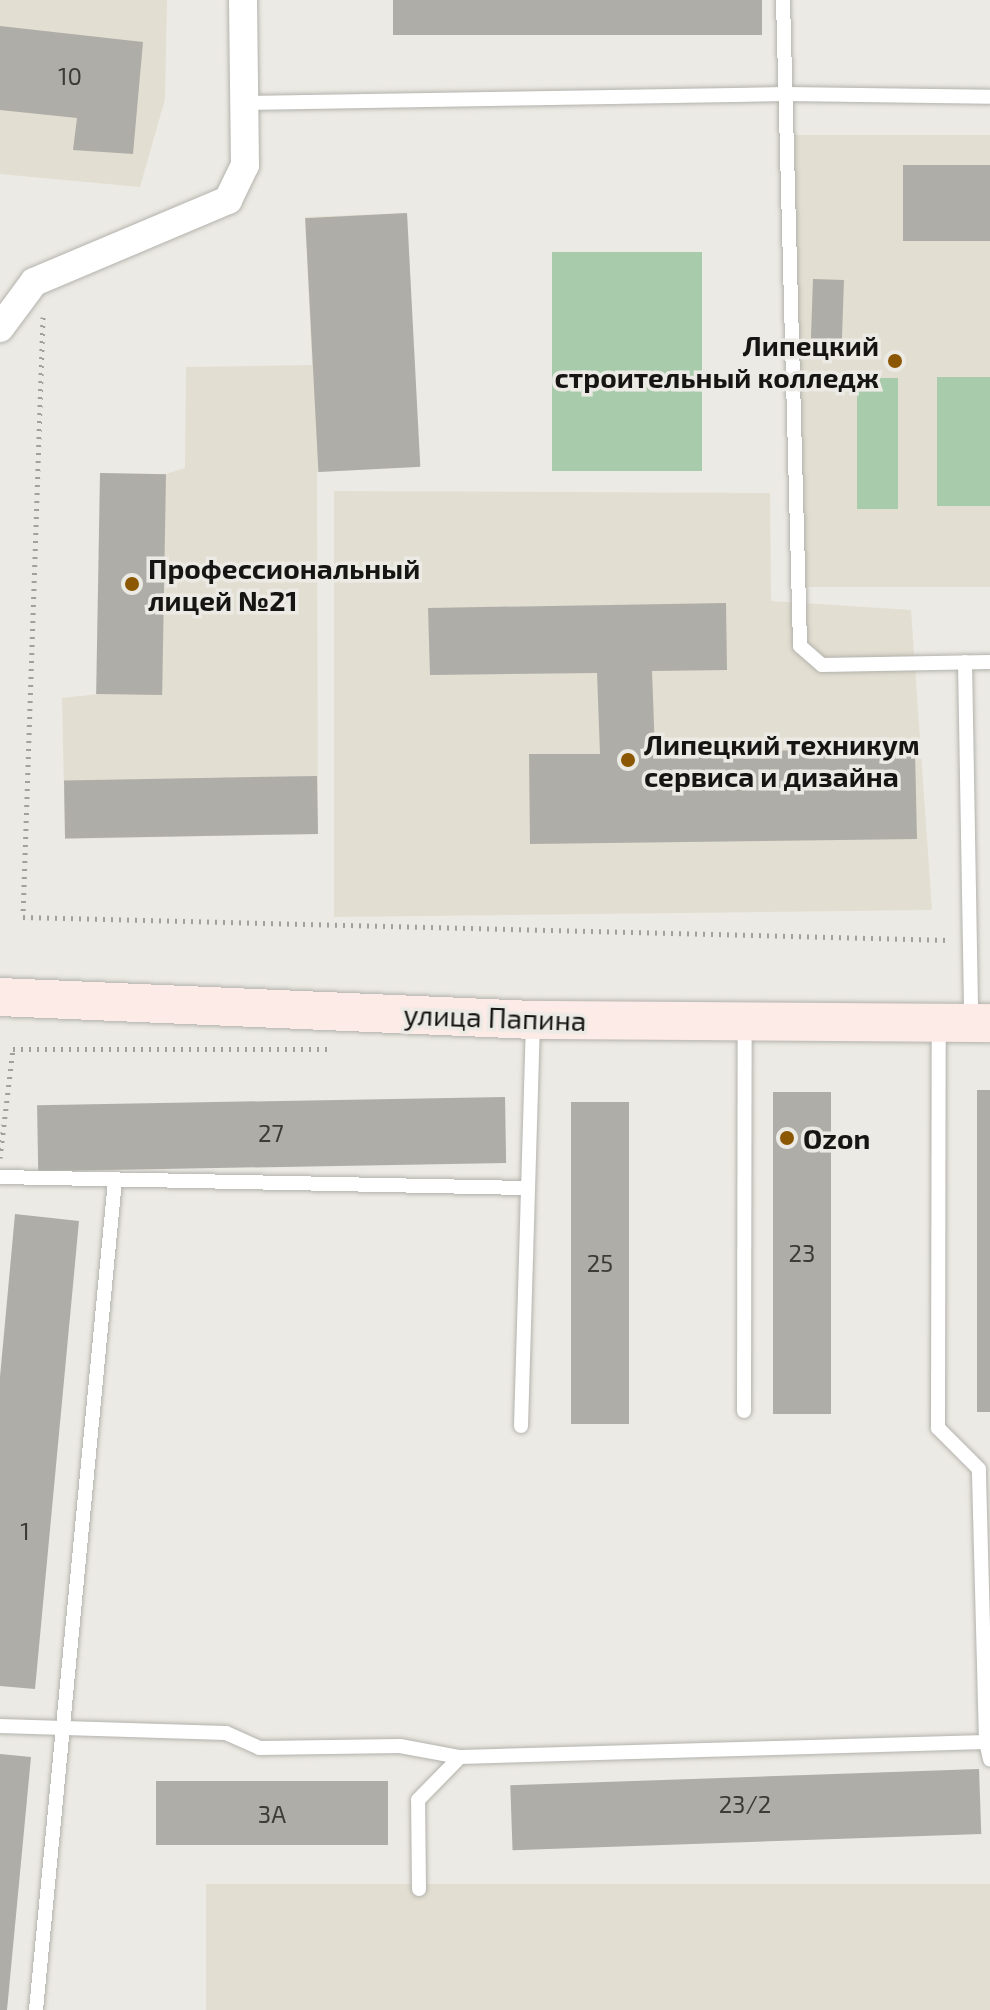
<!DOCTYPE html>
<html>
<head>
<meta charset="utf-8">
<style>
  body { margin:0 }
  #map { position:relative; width:990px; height:2010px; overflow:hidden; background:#eceae4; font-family:"Exo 2",sans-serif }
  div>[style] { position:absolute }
  .built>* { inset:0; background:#e2ded1; transform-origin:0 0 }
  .green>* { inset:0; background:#a8cbab; transform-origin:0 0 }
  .building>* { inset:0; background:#aeada7; transform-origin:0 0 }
  .path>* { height:5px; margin-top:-2.5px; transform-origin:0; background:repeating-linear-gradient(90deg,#a2a09b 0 2px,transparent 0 8px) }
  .roads { filter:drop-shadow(0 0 2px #b3b2ac) drop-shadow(0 0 2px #b3b2ac) }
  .lane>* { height:14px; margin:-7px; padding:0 7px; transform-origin:7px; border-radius:7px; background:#fff }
  .street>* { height:28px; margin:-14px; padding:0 14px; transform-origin:14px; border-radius:14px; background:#fff }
  .secondary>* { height:38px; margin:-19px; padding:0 19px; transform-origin:19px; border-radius:19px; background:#fdebe7 }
  .dots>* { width:22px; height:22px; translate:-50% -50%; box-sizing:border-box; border:4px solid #eceae4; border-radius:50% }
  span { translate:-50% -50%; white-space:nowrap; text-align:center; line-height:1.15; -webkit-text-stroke:7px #eceae4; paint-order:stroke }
  .number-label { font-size:24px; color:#3c3b38 }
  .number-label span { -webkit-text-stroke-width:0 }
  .poi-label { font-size:28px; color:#161513; font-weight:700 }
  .right { translate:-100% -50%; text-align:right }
  .left { translate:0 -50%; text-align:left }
  .street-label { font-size:28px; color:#161513 }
</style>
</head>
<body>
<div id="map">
  <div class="built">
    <div style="clip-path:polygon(0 0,167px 0,165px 99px,140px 187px,0 174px)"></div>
    <div style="left:795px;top:135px;width:195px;height:452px"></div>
    <div style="clip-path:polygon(407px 213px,419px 467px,317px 472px,318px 834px,65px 839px,62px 698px,98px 694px,100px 473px,166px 474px,185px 468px,186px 367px,312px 365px,305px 217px)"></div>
    <div style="clip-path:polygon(334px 491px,770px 493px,771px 601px,911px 610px,932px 910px,334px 917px)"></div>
    <div style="left:990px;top:1884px;width:126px;height:784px;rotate:90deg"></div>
  </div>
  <div class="green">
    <div style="left:552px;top:252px;width:150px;height:219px"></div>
    <div style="left:937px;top:377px;width:53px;height:129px"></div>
    <div style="left:857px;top:378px;width:41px;height:131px"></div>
  </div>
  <div class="building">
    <div style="left:393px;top:0;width:369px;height:35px"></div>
    <div style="clip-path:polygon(0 26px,143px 42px,133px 154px,73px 150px,77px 118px,0 110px)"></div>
    <div style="left:990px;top:165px;width:76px;height:87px;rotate:90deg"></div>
    <div style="left:407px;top:213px;width:254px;height:102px;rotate:87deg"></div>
    <div style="left:813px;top:279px;width:31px;height:79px;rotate:2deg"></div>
    <div style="left:100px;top:473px;width:66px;height:221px;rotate:1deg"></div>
    <div style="clip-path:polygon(726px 603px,727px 670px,652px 671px,655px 752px,915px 749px,917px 839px,530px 844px,529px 754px,600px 754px,597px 673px,430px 675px,428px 608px)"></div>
    <div style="left:317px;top:776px;width:58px;height:253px;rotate:89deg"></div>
    <div style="left:977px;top:1090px;width:13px;height:322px"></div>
    <div style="left:773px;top:1092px;width:58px;height:322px"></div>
    <div style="left:505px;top:1097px;width:66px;height:468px;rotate:89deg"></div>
    <div style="left:571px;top:1102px;width:58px;height:322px"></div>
    <div style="clip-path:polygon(15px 1214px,79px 1221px,35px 1689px,0 1686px,0 1377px)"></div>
    <div style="clip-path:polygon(0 1754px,31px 1757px,7px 2010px,0 2010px)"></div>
    <div style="left:979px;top:1769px;width:65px;height:469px;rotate:88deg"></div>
    <div style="left:156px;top:1781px;width:232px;height:64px"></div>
  </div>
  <div class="path">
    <div style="left:43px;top:317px;width:600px;rotate:91.91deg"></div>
    <div style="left:23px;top:917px;width:926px;rotate:1.42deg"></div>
    <div style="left:0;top:1158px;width:110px;rotate:-83.2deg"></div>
    <div style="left:13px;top:1049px;width:320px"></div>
  </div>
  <div class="roads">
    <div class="lane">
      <div style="left:783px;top:0;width:646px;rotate:88.49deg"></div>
      <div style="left:800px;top:646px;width:29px;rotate:41deg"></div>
      <div style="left:822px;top:665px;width:168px;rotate:-1deg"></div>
      <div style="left:245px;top:103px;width:540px;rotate:-0.95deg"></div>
      <div style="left:785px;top:94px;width:205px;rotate:0.8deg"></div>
      <div style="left:965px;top:662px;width:360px;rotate:89deg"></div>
      <div style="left:0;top:1177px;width:527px;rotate:1.2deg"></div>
      <div style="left:744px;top:1411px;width:386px;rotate:-89.9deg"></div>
      <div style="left:521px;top:1426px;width:406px;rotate:-88.3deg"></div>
      <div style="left:0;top:1726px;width:226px;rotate:1.8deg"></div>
      <div style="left:226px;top:1733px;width:36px;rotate:24deg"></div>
      <div style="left:259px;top:1748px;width:141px;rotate:-0.8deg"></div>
      <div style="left:400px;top:1746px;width:61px;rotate:10.4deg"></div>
      <div style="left:460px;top:1757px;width:526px;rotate:-1.63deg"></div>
      <div style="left:986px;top:1742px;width:273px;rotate:-91.5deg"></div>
      <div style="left:979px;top:1469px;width:58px;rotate:-135deg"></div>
      <div style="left:938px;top:1428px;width:404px;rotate:-89.9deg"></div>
      <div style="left:986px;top:1742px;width:18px;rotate:77deg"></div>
      <div style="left:419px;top:1889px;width:89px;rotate:-90.6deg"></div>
      <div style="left:418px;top:1800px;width:60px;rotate:-45.7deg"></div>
      <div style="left:36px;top:2010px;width:834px;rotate:-84.56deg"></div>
    </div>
    <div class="street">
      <div style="left:0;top:328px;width:57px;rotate:-53.5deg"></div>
      <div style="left:34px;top:282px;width:211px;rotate:-22.9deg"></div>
      <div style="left:228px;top:200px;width:39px;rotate:-64deg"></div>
      <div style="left:245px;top:165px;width:165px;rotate:-90.7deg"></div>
    </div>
    <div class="secondary">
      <div style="left:0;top:997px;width:533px;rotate:2.47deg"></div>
      <div style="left:533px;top:1020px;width:457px;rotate:0.4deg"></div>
    </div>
  </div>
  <div class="dots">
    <div style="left:895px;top:361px;background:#8b5703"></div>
    <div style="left:132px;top:584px;background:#8b5703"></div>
    <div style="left:628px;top:760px;background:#8b5703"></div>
    <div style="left:787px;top:1138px;background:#8b5703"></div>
  </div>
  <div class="number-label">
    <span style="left:70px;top:76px">10</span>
    <span style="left:271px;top:1133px">27</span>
    <span style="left:802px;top:1253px">23</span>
    <span style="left:600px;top:1263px">25</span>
    <span style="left:25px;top:1531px">1</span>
    <span style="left:745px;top:1804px">23/2</span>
    <span style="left:272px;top:1814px">3А</span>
  </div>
  <div class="poi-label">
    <span class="right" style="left:879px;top:361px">Липецкий<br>строительный колледж</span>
    <span class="left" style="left:148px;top:584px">Профессиональный<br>лицей №21</span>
    <span class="left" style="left:644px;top:760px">Липецкий техникум<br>сервиса и дизайна</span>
    <span class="left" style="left:803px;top:1138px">Ozon</span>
  </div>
  <div class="street-label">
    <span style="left:495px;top:1017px;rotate:2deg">улица Папина</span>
  </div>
</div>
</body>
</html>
